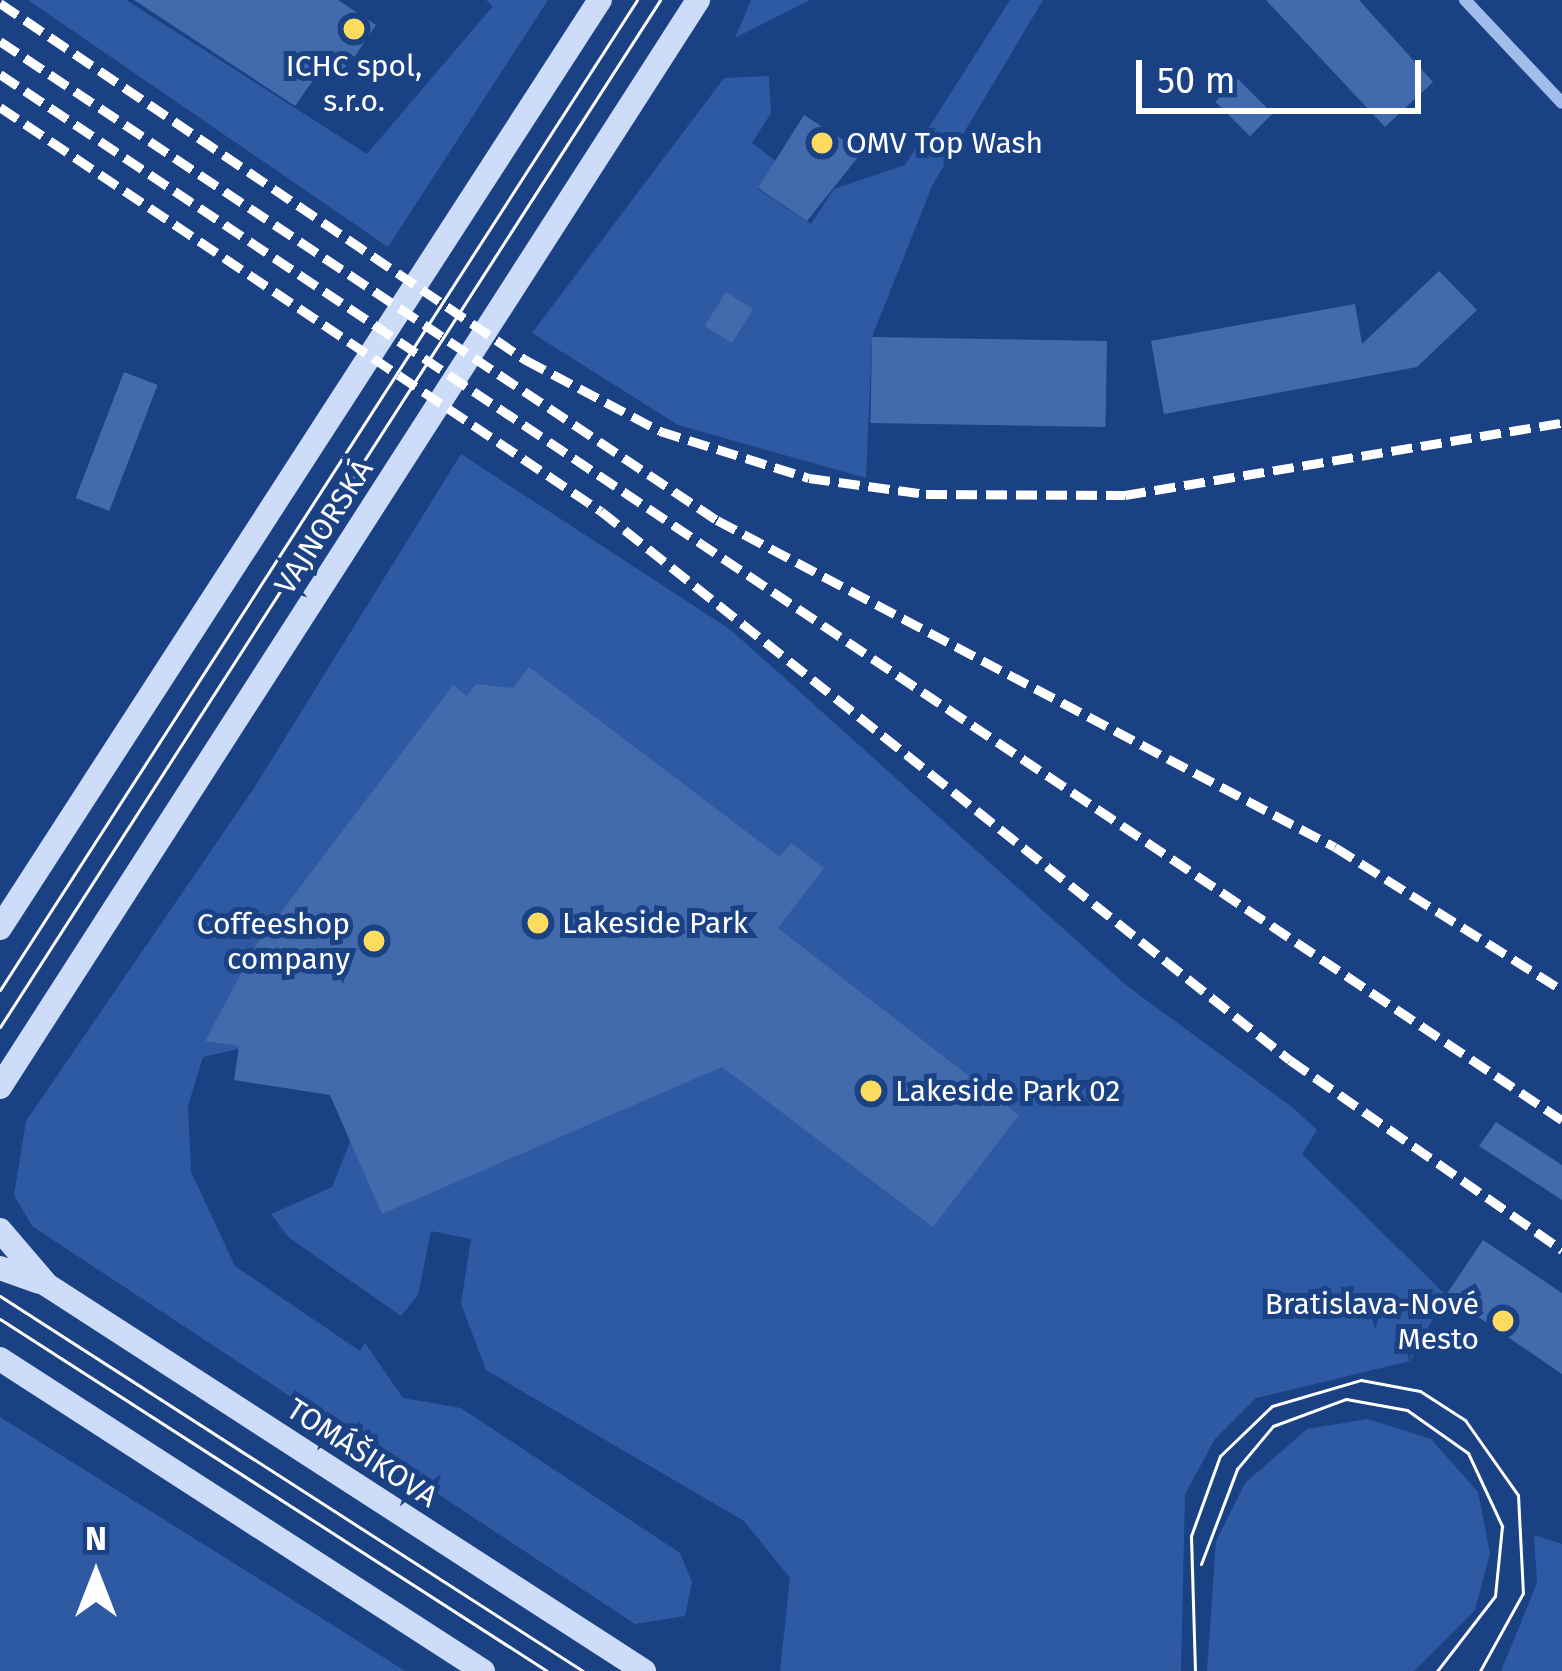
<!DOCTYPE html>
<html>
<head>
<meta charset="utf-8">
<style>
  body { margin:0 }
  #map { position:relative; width:1562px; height:1671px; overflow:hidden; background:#1b4185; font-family:"Fira Sans",sans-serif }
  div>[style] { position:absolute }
  .green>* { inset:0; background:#2e59a3 }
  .building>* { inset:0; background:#446aae; transform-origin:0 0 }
  .street>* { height:12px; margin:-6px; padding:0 6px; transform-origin:6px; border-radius:6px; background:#a1bdeb }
  .secondary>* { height:24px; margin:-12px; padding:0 12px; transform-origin:12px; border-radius:12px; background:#cddcf8 }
  .tram>* { height:3px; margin:-1.5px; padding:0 1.5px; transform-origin:1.5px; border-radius:1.5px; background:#fff }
  .rail>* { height:9px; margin-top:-4.5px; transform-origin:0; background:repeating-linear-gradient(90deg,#fff 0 21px,transparent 0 30px) }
  .dots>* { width:33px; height:33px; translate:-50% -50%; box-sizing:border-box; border:6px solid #1b4185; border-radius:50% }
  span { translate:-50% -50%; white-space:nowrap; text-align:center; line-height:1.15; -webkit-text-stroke:10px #1b4185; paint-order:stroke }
  .poi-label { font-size:30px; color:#fff }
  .left { translate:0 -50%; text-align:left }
  .right { translate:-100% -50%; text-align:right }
  .street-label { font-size:30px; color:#fff }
  .north { position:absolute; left:36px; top:1515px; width:120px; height:120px; -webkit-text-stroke:9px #1b4185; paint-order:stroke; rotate:0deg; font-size:33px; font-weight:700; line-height:48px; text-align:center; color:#fff }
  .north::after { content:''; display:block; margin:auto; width:42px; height:54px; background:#fff; clip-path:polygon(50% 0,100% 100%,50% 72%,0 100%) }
  .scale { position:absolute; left:1136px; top:60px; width:285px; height:54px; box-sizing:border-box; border:6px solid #fff; border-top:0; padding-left:15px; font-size:36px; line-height:42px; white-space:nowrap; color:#fff; -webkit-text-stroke:9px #1b4185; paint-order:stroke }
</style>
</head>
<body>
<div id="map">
  <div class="green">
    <div style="clip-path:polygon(28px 0,126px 0,367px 154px,493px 6px,486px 0,548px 0,388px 247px)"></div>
    <div style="clip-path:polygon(751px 0,810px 0,735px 38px)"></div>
    <div style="clip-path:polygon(1010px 0,1043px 0,932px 186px,872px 337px,866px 478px,678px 425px,532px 333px,724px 78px,769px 76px,771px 113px,752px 143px,776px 161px,758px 189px,811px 224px,834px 189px,905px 165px)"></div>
    <div style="clip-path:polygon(461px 454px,731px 630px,1127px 986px,1292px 1107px,1317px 1130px,1302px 1154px,1446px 1295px,1410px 1361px,1256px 1398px,1215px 1439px,1185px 1494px,1181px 1671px,780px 1671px,790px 1578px,744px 1521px,486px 1370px,461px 1304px,471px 1239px,431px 1231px,418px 1295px,401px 1316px,288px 1237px,271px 1214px,332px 1187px,350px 1142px,344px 1086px,246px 1047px,203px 1057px,188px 1106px,191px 1172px,235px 1266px,360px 1351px,365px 1343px,403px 1398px,461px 1408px,680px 1553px,692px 1582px,685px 1616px,635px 1624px,32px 1226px,14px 1195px,26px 1121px,254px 788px)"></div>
    <div style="clip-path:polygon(0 1417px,339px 1629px,405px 1671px,0 1671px)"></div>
    <div style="clip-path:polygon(1368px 1419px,1431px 1439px,1478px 1492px,1490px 1553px,1475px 1610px,1414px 1671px,1207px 1671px,1216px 1541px,1245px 1483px,1307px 1429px)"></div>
    <div style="clip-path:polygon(1534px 1535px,1562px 1544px,1562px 1671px,1501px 1671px,1537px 1583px)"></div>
  </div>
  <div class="building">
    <div style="clip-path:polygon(134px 0,338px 0,376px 25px,338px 81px,321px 69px,295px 106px)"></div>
    <div style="clip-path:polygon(1266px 0,1359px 0,1433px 82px,1385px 127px)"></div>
    <div style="left:1238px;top:79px;width:49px;height:32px;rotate:45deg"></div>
    <div style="clip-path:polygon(804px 115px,862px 152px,807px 221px,758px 188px)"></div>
    <div style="clip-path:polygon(1439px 271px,1477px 310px,1417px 367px,1164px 414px,1151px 341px,1355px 304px,1362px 344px)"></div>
    <div style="left:726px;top:292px;width:32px;height:40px;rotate:32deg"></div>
    <div style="left:872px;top:337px;width:235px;height:86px;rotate:1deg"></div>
    <div style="left:124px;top:372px;width:36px;height:135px;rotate:21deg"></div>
    <div style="clip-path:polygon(529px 667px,780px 857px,791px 843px,824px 868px,778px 928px,1019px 1115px,933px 1227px,722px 1067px,382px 1214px,330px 1095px,234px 1080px,239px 1046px,205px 1041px,257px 944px,453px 685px,467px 696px,476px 684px,513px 688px)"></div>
    <div style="clip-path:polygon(1496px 1122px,1562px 1165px,1562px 1200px,1479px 1146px)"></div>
    <div style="clip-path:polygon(1483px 1240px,1562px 1293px,1562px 1374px,1446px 1295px)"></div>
  </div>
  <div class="street">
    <div style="left:1465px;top:0;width:141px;rotate:46.7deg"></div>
  </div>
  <div class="secondary">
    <div style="left:0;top:928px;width:1105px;rotate:-57.12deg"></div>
    <div style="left:0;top:1087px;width:1292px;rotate:-57.29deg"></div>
    <div style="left:0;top:1230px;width:72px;rotate:49.5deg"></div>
    <div style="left:47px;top:1285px;width:711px;rotate:32.89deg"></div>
    <div style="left:0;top:1268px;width:41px;rotate:19.7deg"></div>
    <div style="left:0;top:1359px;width:575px;rotate:32.86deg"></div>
  </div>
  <div class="tram">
    <div style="left:0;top:990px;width:1177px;rotate:-57.24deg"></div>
    <div style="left:0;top:1027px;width:1221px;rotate:-57.27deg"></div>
    <div style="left:0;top:1296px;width:693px;rotate:32.75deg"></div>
    <div style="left:0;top:1319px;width:650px;rotate:32.76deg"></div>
    <div style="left:1201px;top:1564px;width:102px;rotate:-69.2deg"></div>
    <div style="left:1237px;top:1469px;width:56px;rotate:-50.1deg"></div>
    <div style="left:1273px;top:1426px;width:78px;rotate:-20.3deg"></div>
    <div style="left:1346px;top:1399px;width:62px;rotate:10.2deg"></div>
    <div style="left:1407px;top:1410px;width:75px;rotate:35.2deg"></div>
    <div style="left:1468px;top:1453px;width:81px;rotate:65deg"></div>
    <div style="left:1502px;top:1526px;width:70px;rotate:95.7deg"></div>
    <div style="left:1495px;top:1596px;width:95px;rotate:127.7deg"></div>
    <div style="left:1195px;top:1671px;width:135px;rotate:-91.7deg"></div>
    <div style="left:1191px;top:1536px;width:85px;rotate:-70.1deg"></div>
    <div style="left:1220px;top:1456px;width:72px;rotate:-43.9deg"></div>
    <div style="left:1272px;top:1406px;width:93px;rotate:-16.3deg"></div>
    <div style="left:1361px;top:1380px;width:60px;rotate:10.6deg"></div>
    <div style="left:1420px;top:1391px;width:54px;rotate:32.8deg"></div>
    <div style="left:1465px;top:1420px;width:92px;rotate:54.8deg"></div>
    <div style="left:1518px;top:1495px;width:98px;rotate:87.1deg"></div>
    <div style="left:1523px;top:1593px;width:89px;rotate:118.9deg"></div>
  </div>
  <div class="rail">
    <div style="left:0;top:3px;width:636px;rotate:34.17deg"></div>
    <div style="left:526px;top:360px;width:152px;rotate:27.9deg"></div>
    <div style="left:660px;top:431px;width:156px;rotate:17.5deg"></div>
    <div style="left:809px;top:478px;width:118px;rotate:7.8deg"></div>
    <div style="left:926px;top:494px;width:199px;rotate:0.3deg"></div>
    <div style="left:1125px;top:495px;width:443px;rotate:-9.4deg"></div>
    <div style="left:0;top:41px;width:862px;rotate:33.75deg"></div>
    <div style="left:717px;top:520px;width:699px;rotate:27.88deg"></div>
    <div style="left:1335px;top:847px;width:268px;rotate:32.2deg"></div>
    <div style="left:0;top:74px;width:1880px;rotate:33.81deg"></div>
    <div style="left:0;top:107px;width:724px;rotate:33.91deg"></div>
    <div style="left:601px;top:511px;width:881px;rotate:38.55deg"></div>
    <div style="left:1290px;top:1060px;width:332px;rotate:34.9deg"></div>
  </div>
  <div class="dots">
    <div style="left:354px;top:29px;background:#fddb5e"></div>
    <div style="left:822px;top:143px;background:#fddb5e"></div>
    <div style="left:538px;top:923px;background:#fddb5e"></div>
    <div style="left:374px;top:941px;background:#fddb5e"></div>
    <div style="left:871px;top:1091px;background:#fddb5e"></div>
    <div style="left:1503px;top:1321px;background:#fddb5e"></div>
  </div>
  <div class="poi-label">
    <span style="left:354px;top:83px">ICHC spol,<br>s.r.o.</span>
    <span class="left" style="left:846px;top:143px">OMV Top Wash</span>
    <span class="left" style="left:562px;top:923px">Lakeside Park</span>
    <span class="right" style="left:350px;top:941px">Coffeeshop<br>company</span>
    <span class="left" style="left:895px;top:1091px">Lakeside Park 02</span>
    <span class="right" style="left:1479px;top:1321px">Bratislava-Nové<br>Mesto</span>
  </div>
  <div class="street-label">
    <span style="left:324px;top:527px;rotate:-57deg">VAJNORSKÁ</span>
    <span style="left:362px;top:1453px;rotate:33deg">TOMÁŠIKOVA</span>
  </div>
  <div class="north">N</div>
  <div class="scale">50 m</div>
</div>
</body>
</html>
